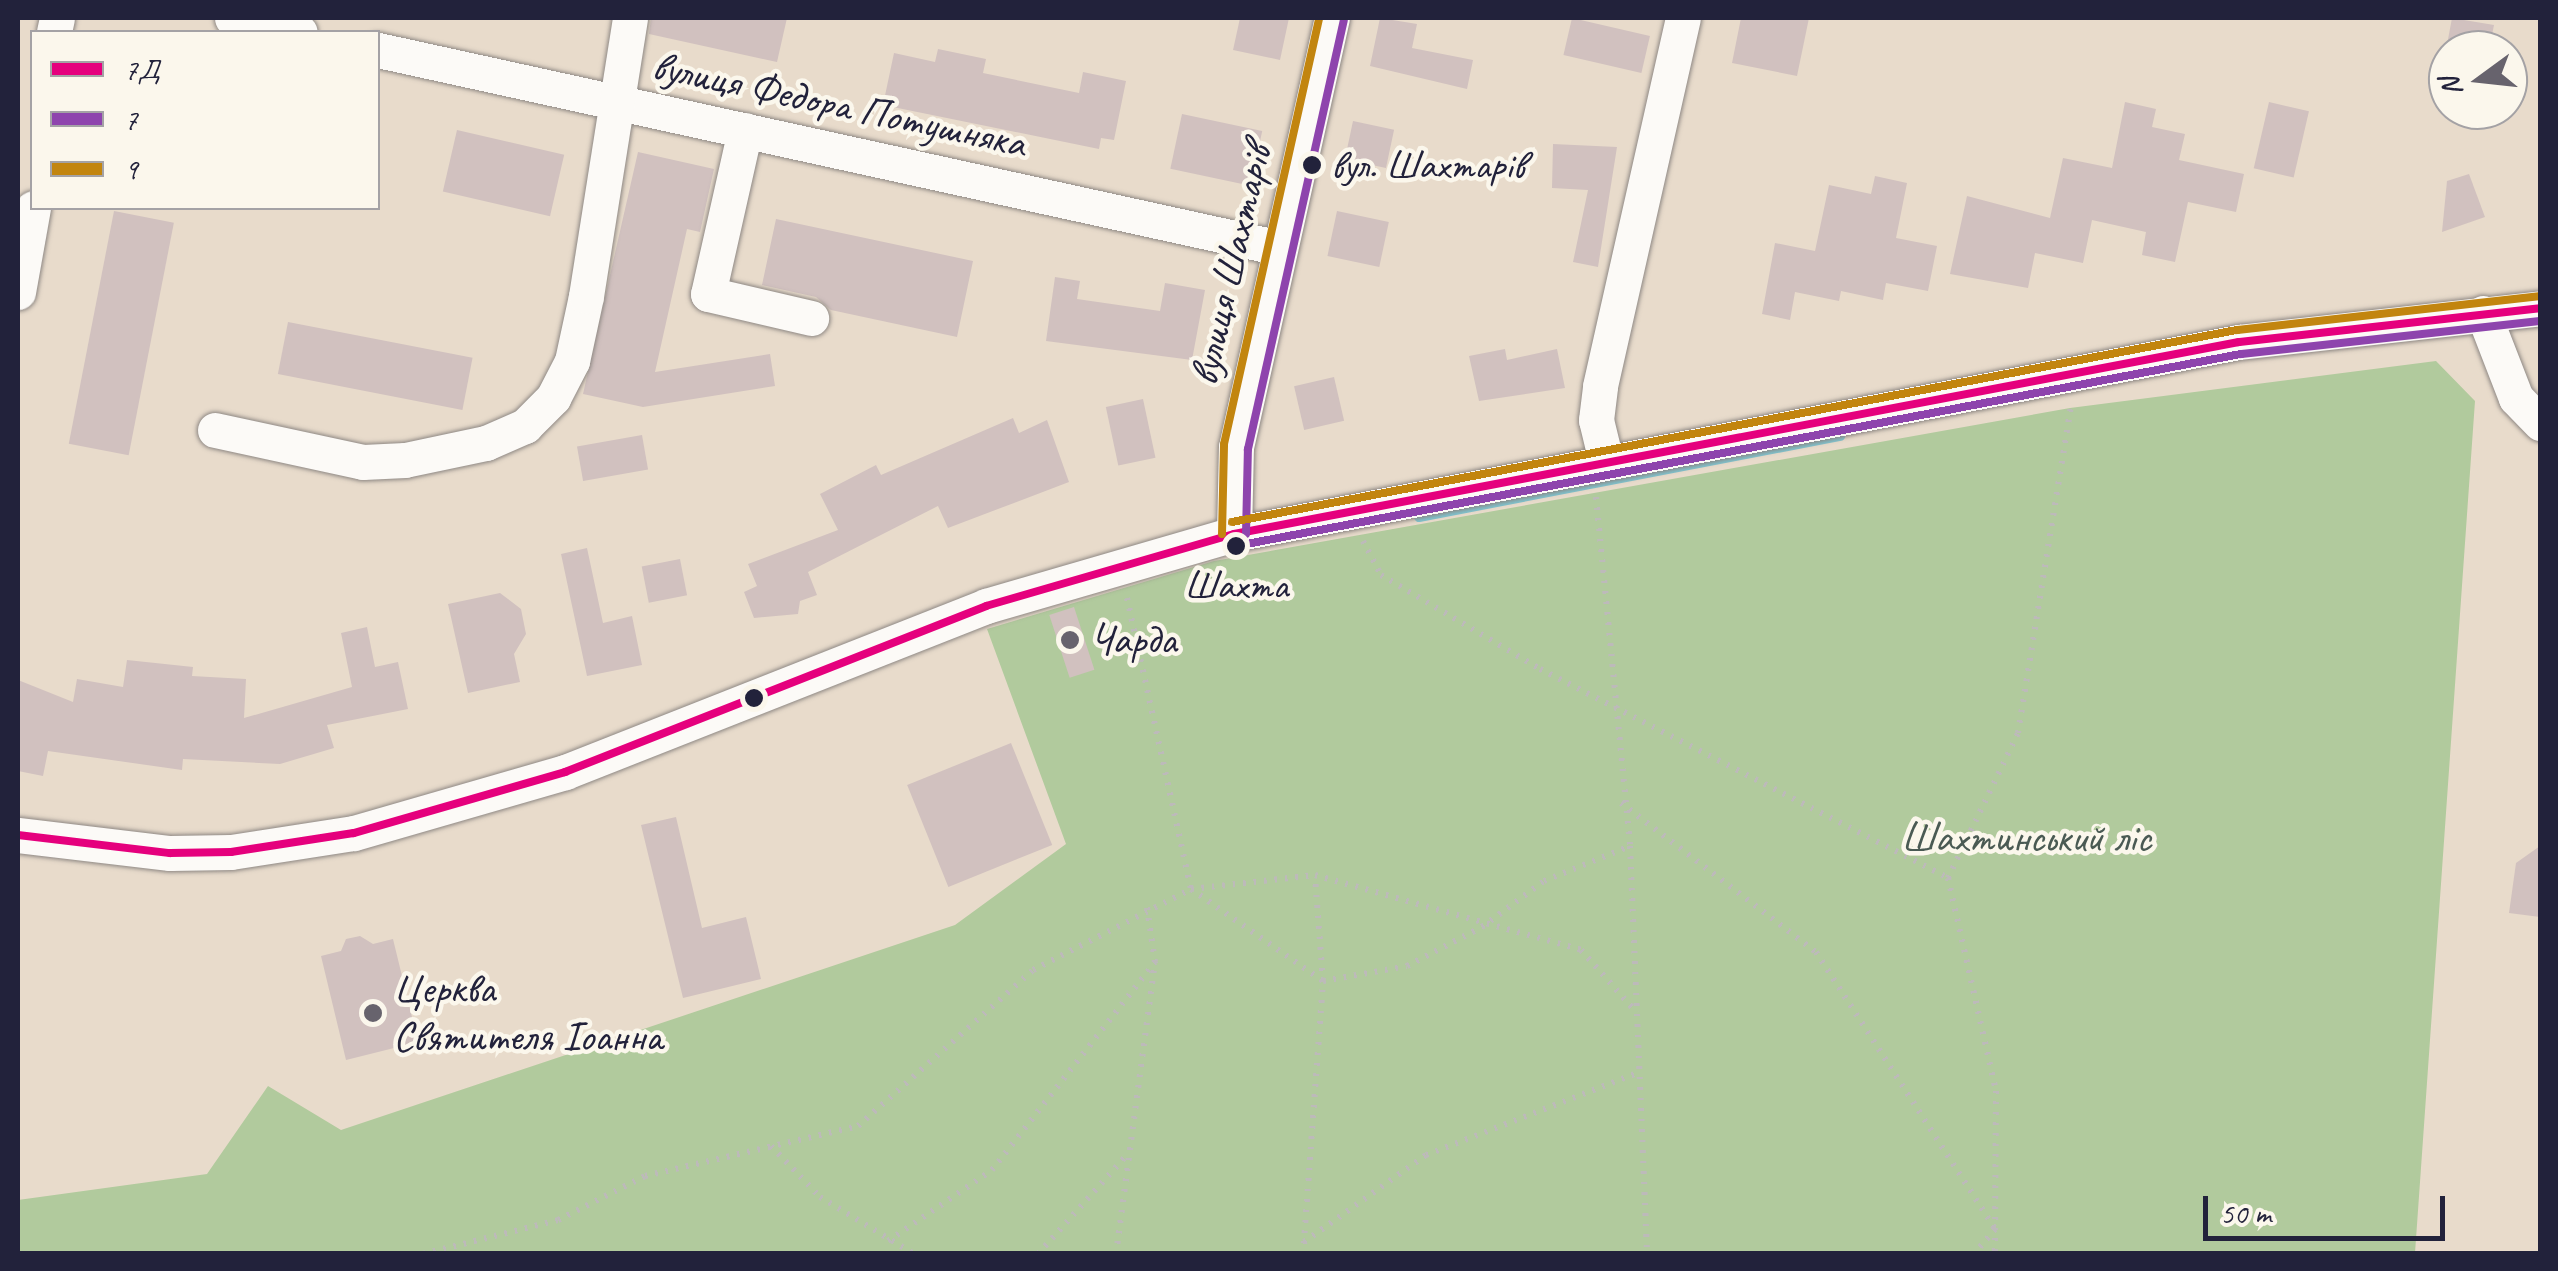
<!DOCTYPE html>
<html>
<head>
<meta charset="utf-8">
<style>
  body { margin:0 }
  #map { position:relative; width:2558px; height:1271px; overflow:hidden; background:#e8dbcb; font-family:Caveat,sans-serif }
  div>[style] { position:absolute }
  .forest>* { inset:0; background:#b1ca9d }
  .stream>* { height:10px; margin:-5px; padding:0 5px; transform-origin:5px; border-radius:5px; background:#7fc3ce }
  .building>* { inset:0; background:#d1c1bf; transform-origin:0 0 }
  .path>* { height:6px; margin-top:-3px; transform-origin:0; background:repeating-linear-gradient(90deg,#bdbaba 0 2.5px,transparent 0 10.5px) }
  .roads { filter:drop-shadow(0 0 2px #8e8884) drop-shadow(0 0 2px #8e8884) }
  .minor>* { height:35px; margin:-17.5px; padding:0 17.5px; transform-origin:17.5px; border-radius:17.5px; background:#fcfaf7 }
  .bus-1>* { height:8px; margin:-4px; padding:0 4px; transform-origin:4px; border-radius:4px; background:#e5007d }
  .bus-2>* { height:8px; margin:-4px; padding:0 4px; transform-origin:4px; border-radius:4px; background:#8e44ad }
  .bus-3>* { height:8px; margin:-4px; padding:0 4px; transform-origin:4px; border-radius:4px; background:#c2850f }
  .dots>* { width:28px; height:28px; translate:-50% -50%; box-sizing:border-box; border:5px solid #fbf7ec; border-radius:50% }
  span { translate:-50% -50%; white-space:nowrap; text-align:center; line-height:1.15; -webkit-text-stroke:9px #fbf7ec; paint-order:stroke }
  .bus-label { font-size:40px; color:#22223b }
  .left { translate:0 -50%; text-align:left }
  .street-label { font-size:42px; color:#22223b }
  .poi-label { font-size:42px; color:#22223b }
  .park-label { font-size:42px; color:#4a5a53 }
  .frame { position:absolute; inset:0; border:20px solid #22223b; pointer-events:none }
  .legend { position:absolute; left:30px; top:30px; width:350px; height:180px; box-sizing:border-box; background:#fbf7ec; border:2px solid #a4a2a5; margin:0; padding:12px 18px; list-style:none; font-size:30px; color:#22223b }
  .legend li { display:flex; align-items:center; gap:20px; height:50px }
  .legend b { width:50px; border:2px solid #a4a2a5 }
  .north { position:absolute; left:2428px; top:30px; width:100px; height:100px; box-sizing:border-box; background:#fbf7ec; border:2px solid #a4a2a5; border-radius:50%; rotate:255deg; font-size:28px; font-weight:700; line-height:40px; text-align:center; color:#22223b }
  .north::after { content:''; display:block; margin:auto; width:35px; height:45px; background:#67636d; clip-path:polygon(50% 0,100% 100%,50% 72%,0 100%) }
  .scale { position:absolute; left:2203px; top:1196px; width:242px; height:45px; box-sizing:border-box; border:5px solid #22223b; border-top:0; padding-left:12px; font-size:30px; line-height:35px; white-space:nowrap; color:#22223b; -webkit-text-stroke:8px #fbf7ec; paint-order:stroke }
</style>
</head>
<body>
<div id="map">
  <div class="forest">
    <div style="clip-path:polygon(2436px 361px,2475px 401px,2415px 1253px,18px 1254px,18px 1200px,207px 1174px,268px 1086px,341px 1130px,955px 925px,1066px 844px,987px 629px,1214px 561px,2070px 408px)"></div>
  </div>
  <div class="stream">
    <div style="left:1419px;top:517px;width:429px;rotate:-10.9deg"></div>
  </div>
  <div class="building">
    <div style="clip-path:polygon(651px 18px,787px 18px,777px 62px,649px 34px)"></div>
    <div style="clip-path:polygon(1240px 18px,1289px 18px,1280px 60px,1233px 50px)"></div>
    <div style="clip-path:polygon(1380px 18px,1417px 24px,1412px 48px,1473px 60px,1467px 89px,1370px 66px)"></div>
    <div style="left:1572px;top:18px;width:80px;height:38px;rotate:13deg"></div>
    <div style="clip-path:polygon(1741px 18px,1809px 18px,1797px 76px,1732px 63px)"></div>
    <div style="clip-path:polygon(2452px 18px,2494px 25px,2489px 50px,2446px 50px)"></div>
    <div style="clip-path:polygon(938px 49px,986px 59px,983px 73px,1079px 93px,1083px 72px,1126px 81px,1114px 140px,1101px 138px,1099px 149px,883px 105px,894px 53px,935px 62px)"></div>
    <div style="clip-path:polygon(2125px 102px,2156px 109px,2152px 127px,2185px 134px,2179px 160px,2244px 174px,2236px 212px,2188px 202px,2175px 262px,2142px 255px,2146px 232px,2092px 220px,2083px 263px,2035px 253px,2028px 288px,1950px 274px,1967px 196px,2050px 218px,2063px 158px,2112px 168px)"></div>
    <div style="left:2269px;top:102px;width:41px;height:68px;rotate:13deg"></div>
    <div style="left:1182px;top:114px;width:82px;height:56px;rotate:12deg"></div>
    <div style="left:1353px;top:121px;width:42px;height:39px;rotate:12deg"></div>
    <div style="left:457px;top:130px;width:110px;height:63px;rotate:13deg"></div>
    <div style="clip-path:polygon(1553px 144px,1617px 147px,1598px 267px,1573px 262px,1588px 190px,1552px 188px)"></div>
    <div style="clip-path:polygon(638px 152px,714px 169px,700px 232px,687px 229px,655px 372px,770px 354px,775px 386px,643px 407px,583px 394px)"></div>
    <div style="clip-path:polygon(2469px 174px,2485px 217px,2442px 232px,2447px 181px)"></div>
    <div style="clip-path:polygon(1875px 176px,1907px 183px,1896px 238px,1937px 246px,1928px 291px,1886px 283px,1883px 300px,1841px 291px,1839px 301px,1795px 292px,1790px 320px,1762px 314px,1775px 243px,1815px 251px,1829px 185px,1871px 194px)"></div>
    <div style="left:114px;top:211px;width:61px;height:237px;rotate:11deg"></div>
    <div style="left:1337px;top:211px;width:53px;height:46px;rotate:12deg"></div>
    <div style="clip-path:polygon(776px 219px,973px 261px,957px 337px,831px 310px,816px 297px,762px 285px)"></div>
    <div style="clip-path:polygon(1055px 277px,1080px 281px,1077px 299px,1160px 311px,1165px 283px,1205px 290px,1192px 360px,1046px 341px)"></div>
    <div style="left:288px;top:322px;width:188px;height:53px;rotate:11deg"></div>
    <div style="clip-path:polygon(1505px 349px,1507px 360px,1557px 349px,1565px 388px,1479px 401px,1469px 356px)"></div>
    <div style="left:1334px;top:377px;width:45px;height:41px;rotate:77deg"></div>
    <div style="left:1143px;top:399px;width:60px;height:38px;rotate:78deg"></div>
    <div style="clip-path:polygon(1013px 418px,1019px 433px,1047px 420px,1069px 482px,948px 528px,938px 506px,808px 572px,817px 595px,800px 601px,798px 614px,754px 618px,744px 592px,757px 586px,748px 564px,838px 530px,820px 494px,876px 465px,881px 475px)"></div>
    <div style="left:642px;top:435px;width:35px;height:66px;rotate:80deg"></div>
    <div style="clip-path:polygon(587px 548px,603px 623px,632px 616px,642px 665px,587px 676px,561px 554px)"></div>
    <div style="left:680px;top:559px;width:37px;height:39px;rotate:79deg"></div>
    <div style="clip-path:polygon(500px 593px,521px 609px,526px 634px,514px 654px,520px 682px,468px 693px,448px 604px)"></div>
    <div style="left:1074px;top:607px;width:66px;height:26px;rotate:72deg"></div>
    <div style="clip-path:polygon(367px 627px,375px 667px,398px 662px,408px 709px,327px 725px,334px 748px,280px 764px,183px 759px,182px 770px,48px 751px,43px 776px,18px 771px,18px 680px,73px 702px,77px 679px,123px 687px,127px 660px,193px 667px,192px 676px,246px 679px,244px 718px,352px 687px,341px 633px)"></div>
    <div style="left:1011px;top:743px;width:110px;height:112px;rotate:68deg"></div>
    <div style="clip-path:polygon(676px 817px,702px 928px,746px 917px,761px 979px,683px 998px,641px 825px)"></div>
    <div style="clip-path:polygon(2540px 846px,2540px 917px,2509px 913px,2516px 863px)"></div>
    <div style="clip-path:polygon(360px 936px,373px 944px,393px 939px,418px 1042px,346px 1060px,321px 956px,341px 951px,346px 939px)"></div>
  </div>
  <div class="path">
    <div style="left:1596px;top:497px;width:351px;rotate:84.4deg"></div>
    <div style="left:1630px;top:846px;width:408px;rotate:87.6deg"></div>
    <div style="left:1363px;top:541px;width:38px;rotate:62deg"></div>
    <div style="left:1381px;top:575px;width:185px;rotate:30.6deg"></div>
    <div style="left:1540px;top:669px;width:458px;rotate:27.1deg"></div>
    <div style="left:1948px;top:878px;width:218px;rotate:77.3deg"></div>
    <div style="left:1996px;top:1091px;width:163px;rotate:90.4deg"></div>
    <div style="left:1127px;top:598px;width:298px;rotate:77.6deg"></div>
    <div style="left:1191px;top:889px;width:125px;rotate:-6.4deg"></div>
    <div style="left:1315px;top:875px;width:276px;rotate:15.7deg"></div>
    <div style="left:1581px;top:950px;width:84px;rotate:48.4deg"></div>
    <div style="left:1621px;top:803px;width:245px;rotate:37.4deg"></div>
    <div style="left:1816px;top:952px;width:330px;rotate:57.1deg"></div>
    <div style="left:1995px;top:1229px;width:33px;rotate:130deg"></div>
    <div style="left:1948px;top:878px;width:161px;rotate:-64.2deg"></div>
    <div style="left:2018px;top:733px;width:333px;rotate:-80.8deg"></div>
    <div style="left:771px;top:1146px;width:71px;rotate:46.1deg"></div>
    <div style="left:820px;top:1197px;width:110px;rotate:31.2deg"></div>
    <div style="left:888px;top:1241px;width:126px;rotate:-34.3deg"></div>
    <div style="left:992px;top:1170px;width:264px;rotate:-51.9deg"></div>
    <div style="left:1304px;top:1242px;width:150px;rotate:-35.5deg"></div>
    <div style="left:1426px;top:1155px;width:230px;rotate:-21.2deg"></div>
    <div style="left:423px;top:1254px;width:139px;rotate:-14.1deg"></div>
    <div style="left:558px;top:1220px;width:97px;rotate:-26.8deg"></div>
    <div style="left:645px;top:1176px;width:219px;rotate:-13.2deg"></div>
    <div style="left:858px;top:1126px;width:234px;rotate:-41.7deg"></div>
    <div style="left:1033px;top:970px;width:178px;rotate:-27.1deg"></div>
    <div style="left:1191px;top:889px;width:161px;rotate:34.9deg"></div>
    <div style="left:1323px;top:981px;width:85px;rotate:-10.1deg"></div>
    <div style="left:1407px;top:966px;width:85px;rotate:-27.5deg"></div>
    <div style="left:1482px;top:927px;width:77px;rotate:-36.6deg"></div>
    <div style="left:1544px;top:881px;width:93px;rotate:-22.1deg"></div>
    <div style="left:1038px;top:1254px;width:129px;rotate:-48.1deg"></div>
    <div style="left:1116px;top:1254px;width:295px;rotate:-82.4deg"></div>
    <div style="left:1155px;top:962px;width:56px;rotate:-98.3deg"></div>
    <div style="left:1303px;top:1254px;width:274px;rotate:-85.8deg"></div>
    <div style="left:1323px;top:981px;width:105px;rotate:-94.4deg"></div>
  </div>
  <div class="roads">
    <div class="minor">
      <div style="left:232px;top:18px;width:69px;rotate:11.6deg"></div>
      <div style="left:54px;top:32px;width:14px;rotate:-78deg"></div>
      <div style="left:378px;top:50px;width:923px;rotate:12.38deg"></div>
      <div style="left:745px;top:130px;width:168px;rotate:102.7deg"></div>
      <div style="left:708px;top:294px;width:106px;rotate:13.1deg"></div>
      <div style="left:18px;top:292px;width:85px;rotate:-79.9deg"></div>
      <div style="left:2483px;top:313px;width:91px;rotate:68.8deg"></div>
      <div style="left:2516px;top:398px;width:35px;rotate:46deg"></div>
      <div style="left:215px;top:430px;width:151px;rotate:12.2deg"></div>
      <div style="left:363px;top:462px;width:42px;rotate:-2.7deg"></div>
      <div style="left:405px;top:460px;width:83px;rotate:-11.9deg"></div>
      <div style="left:486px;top:443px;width:43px;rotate:-23.6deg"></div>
      <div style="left:525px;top:426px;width:40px;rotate:-45deg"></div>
      <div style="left:553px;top:398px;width:42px;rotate:-62.8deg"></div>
      <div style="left:572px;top:361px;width:66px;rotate:-77.8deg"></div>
      <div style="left:586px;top:296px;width:281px;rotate:-81deg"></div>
      <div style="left:1606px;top:461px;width:42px;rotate:-103.7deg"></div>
      <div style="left:1596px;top:420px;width:34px;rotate:-83deg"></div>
      <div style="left:1600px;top:386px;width:377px;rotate:-77.3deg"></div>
      <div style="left:1234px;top:534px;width:87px;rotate:-88.7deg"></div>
      <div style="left:1236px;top:447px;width:440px;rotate:-77.4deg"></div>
      <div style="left:18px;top:835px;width:153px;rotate:6.8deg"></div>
      <div style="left:170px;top:853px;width:61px;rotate:-0.9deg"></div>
      <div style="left:231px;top:852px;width:124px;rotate:-8.8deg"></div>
      <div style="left:354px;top:833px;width:220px;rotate:-16.1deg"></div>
      <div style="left:565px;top:772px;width:453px;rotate:-21.5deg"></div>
      <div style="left:986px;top:606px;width:258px;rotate:-16.2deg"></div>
      <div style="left:1234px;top:534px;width:1023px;rotate:-10.82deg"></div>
      <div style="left:2239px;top:342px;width:303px;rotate:-6.4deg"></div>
    </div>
  </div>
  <div class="bus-1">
    <div style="left:18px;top:835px;width:153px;rotate:6.8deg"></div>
    <div style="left:170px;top:853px;width:61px;rotate:-0.9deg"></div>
    <div style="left:231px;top:852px;width:124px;rotate:-8.8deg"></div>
    <div style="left:354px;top:833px;width:220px;rotate:-16.1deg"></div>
    <div style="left:565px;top:772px;width:453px;rotate:-21.5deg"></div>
    <div style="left:986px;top:606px;width:258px;rotate:-16.2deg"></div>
    <div style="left:1234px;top:534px;width:1023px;rotate:-10.82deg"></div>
    <div style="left:2239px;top:342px;width:303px;rotate:-6.4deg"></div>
  </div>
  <div class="bus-2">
    <div style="left:1246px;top:534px;width:85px;rotate:-88.7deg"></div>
    <div style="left:1248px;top:449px;width:439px;rotate:-77.4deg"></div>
    <div style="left:1236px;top:546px;width:1023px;rotate:-10.82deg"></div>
    <div style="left:2241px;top:354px;width:301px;rotate:-6.3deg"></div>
  </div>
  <div class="bus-3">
    <div style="left:1232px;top:522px;width:1023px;rotate:-10.82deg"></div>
    <div style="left:2237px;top:330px;width:304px;rotate:-6.4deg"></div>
    <div style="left:1222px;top:534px;width:90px;rotate:-88.7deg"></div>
    <div style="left:1224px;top:444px;width:436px;rotate:-77.4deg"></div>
  </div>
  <div class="dots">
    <div style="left:1312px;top:165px;background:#22223b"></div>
    <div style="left:1236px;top:546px;background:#22223b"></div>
    <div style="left:1070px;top:640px;background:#67636d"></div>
    <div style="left:754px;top:698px;background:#22223b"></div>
    <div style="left:373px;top:1013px;background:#67636d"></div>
  </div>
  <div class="bus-label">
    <span class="left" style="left:1331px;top:165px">вул. Шахтарів</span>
    <span style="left:1236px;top:585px">Шахта</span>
  </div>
  <div class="street-label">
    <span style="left:839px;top:105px;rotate:12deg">вулиця Федора Потушняка</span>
    <span style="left:1231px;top:265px;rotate:-77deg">вулиця Шахтарів</span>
  </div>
  <div class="poi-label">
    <span class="left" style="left:1090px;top:640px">Чарда</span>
    <span class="left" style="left:393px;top:1013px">Церква<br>Святителя Іоанна</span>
  </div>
  <div class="park-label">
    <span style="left:2026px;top:838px">Шахтинський ліс</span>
  </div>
  <div class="frame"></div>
  <ul class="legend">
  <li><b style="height:12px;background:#e5007d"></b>7Д</li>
  <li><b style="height:12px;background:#8e44ad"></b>7</li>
  <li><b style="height:12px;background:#c2850f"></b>9</li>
  </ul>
  <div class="north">N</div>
  <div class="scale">50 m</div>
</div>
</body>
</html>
